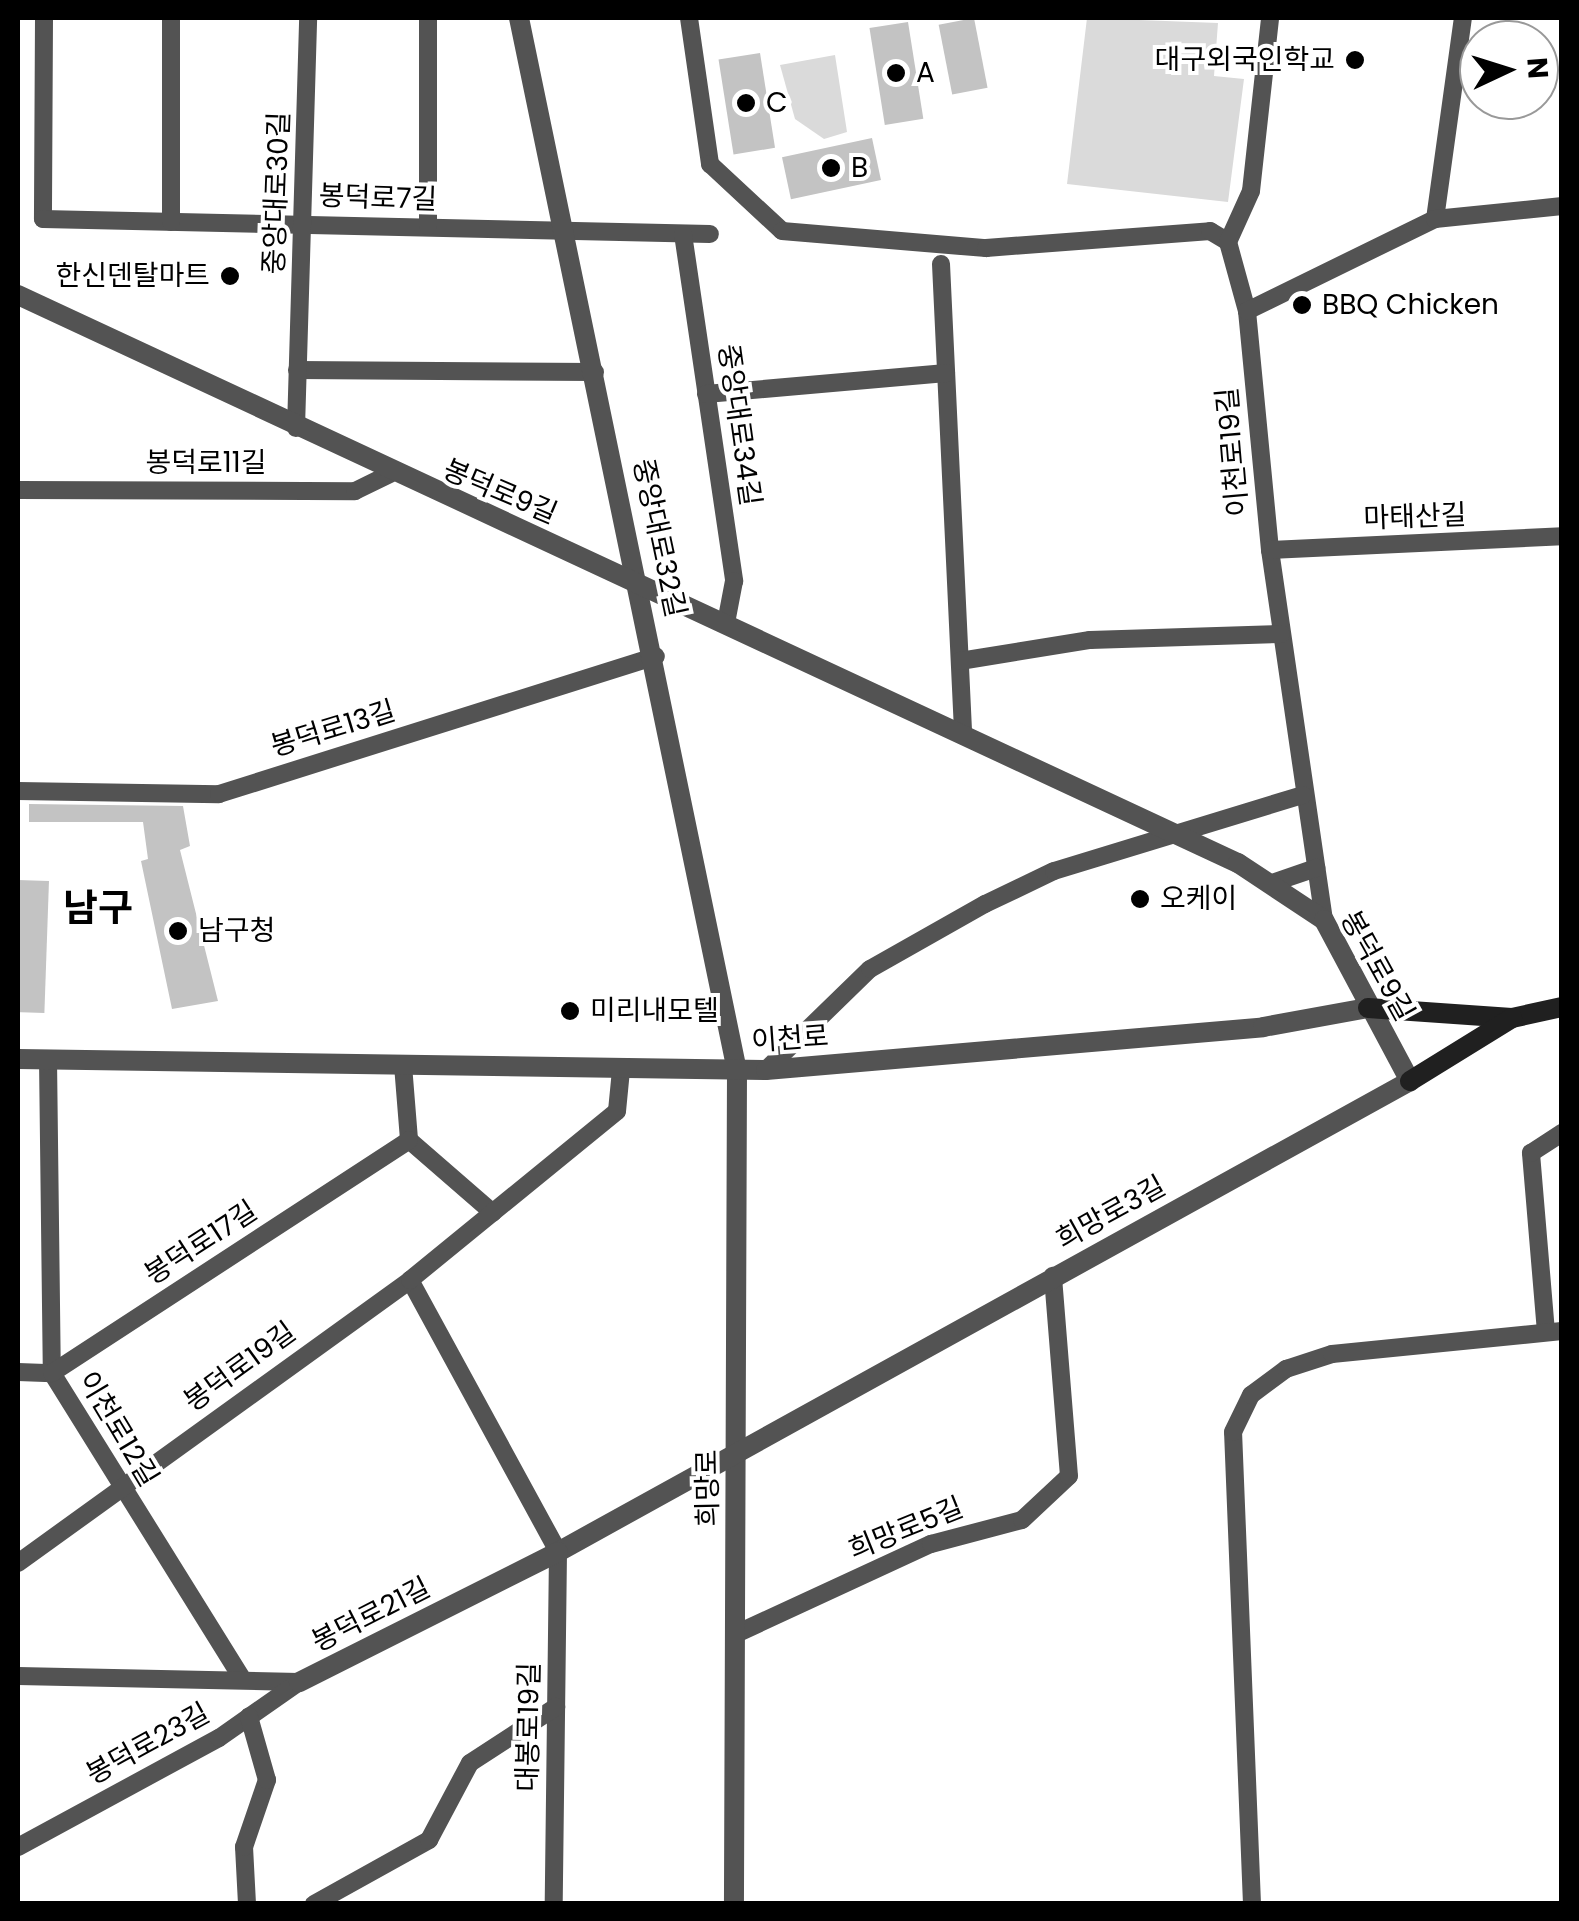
<!DOCTYPE html>
<html>
<head>
<meta charset="utf-8">
<style>
  body { margin:0 }
  #map { position:relative; width:1579px; height:1921px; overflow:hidden; background:#fff; font-family:Poppins,"Noto Sans KR",sans-serif }
  div>[style] { position:absolute }
  .green>* { inset:0; background:#dadada }
  .building>* { inset:0; background:#c3c3c3; transform-origin:0 0 }
  .minor>* { height:18px; margin:-9px; padding:0 9px; transform-origin:9px; border-radius:9px; background:#535353 }
  .tertiary>* { height:20px; margin:-10px; padding:0 10px; transform-origin:10px; border-radius:10px; background:#535353 }
  .secondary>* { height:20px; margin:-10px; padding:0 10px; transform-origin:10px; border-radius:10px; background:#202020 }
  .dots>* { width:28px; height:28px; translate:-50% -50%; box-sizing:border-box; border:5px solid #fff; border-radius:50% }
  span { translate:-50% -50%; white-space:nowrap; text-align:center; line-height:1.15; -webkit-text-stroke:8px #fff; paint-order:stroke }
  .poi-label { font-size:28px; color:#000 }
  .right { translate:-100% -50%; text-align:right }
  .left { translate:0 -50%; text-align:left }
  .street-label { font-size:28px; color:#000 }
  .district-label { font-size:38px; color:#000; font-weight:700 }
  .frame { position:absolute; inset:0; border:20px solid #000; pointer-events:none }
  .north { position:absolute; left:1459px; top:20px; width:100px; height:100px; box-sizing:border-box; background:#fff; border:2px solid #999; border-radius:50%; rotate:86deg; font-size:28px; font-weight:700; line-height:40px; text-align:center; color:#000 }
  .north::after { content:''; display:block; margin:auto; width:35px; height:45px; background:#000; clip-path:polygon(50% 0,100% 100%,50% 72%,0 100%) }
</style>
</head>
<body>
<div id="map">
  <div class="green">
    <div style="clip-path:polygon(1087px 18px,1218px 23px,1214px 76px,1244px 79px,1228px 202px,1067px 184px)"></div>
    <div style="clip-path:polygon(835px 55px,847px 132px,824px 139px,795px 119px,780px 65px)"></div>
  </div>
  <div class="building">
    <div style="left:974px;top:18px;width:71px;height:36px;rotate:79deg"></div>
    <div style="left:908px;top:22px;width:98px;height:39px;rotate:81deg"></div>
    <div style="left:760px;top:53px;width:96px;height:42px;rotate:81deg"></div>
    <div style="left:872px;top:138px;width:43px;height:92px;rotate:78deg"></div>
    <div style="clip-path:polygon(29px 804px,183px 806px,190px 846px,180px 850px,218px 1001px,172px 1009px,141px 861px,148px 859px,143px 822px,29px 822px)"></div>
    <div style="left:18px;top:880px;width:31px;height:132px;rotate:2deg"></div>
  </div>
  <div class="minor">
    <div style="left:44px;top:18px;width:201px;rotate:90.3deg"></div>
    <div style="left:43px;top:219px;width:667px;rotate:1.29deg"></div>
    <div style="left:689px;top:18px;width:148px;rotate:81.8deg"></div>
    <div style="left:710px;top:164px;width:98px;rotate:42.9deg"></div>
    <div style="left:782px;top:231px;width:205px;rotate:4.8deg"></div>
    <div style="left:986px;top:248px;width:225px;rotate:-4.3deg"></div>
    <div style="left:1210px;top:231px;width:21px;rotate:31deg"></div>
    <div style="left:1228px;top:242px;width:72px;rotate:74.6deg"></div>
    <div style="left:1247px;top:311px;width:240px;rotate:84.5deg"></div>
    <div style="left:1270px;top:550px;width:374px;rotate:81.7deg"></div>
    <div style="left:1435px;top:219px;width:203px;rotate:-82.1deg"></div>
    <div style="left:171px;top:222px;width:204px;rotate:-90deg"></div>
    <div style="left:428px;top:226px;width:208px;rotate:-90deg"></div>
    <div style="left:683px;top:234px;width:351px;rotate:81.6deg"></div>
    <div style="left:734px;top:581px;width:43px;rotate:100.8deg"></div>
    <div style="left:1228px;top:242px;width:56px;rotate:-65.7deg"></div>
    <div style="left:1251px;top:191px;width:174px;rotate:-83.7deg"></div>
    <div style="left:941px;top:264px;width:472px;rotate:87.3deg"></div>
    <div style="left:1247px;top:311px;width:209px;rotate:-26.1deg"></div>
    <div style="left:1435px;top:219px;width:128px;rotate:-5.8deg"></div>
    <div style="left:297px;top:370px;width:298px;rotate:0.4deg"></div>
    <div style="left:706px;top:394px;width:241px;rotate:-5deg"></div>
    <div style="left:296px;top:428px;width:410px;rotate:-88.3deg"></div>
    <div style="left:18px;top:490px;width:337px;rotate:0.2deg"></div>
    <div style="left:355px;top:491px;width:39px;rotate:-26deg"></div>
    <div style="left:1270px;top:550px;width:292px;rotate:-2.7deg"></div>
    <div style="left:960px;top:661px;width:132px;rotate:-9.2deg"></div>
    <div style="left:1090px;top:640px;width:191px;rotate:-1.8deg"></div>
    <div style="left:18px;top:791px;width:201px;rotate:0.9deg"></div>
    <div style="left:219px;top:794px;width:458px;rotate:-17.5deg"></div>
    <div style="left:1269px;top:884px;width:50px;rotate:-18.8deg"></div>
    <div style="left:48px;top:1059px;width:314px;rotate:89.3deg"></div>
    <div style="left:52px;top:1373px;width:358px;rotate:58.1deg"></div>
    <div style="left:403px;top:1065px;width:75px;rotate:85.4deg"></div>
    <div style="left:409px;top:1140px;width:111px;rotate:41deg"></div>
    <div style="left:766px;top:1070px;width:145px;rotate:-44.2deg"></div>
    <div style="left:870px;top:969px;width:132px;rotate:-29.5deg"></div>
    <div style="left:985px;top:904px;width:76px;rotate:-25.6deg"></div>
    <div style="left:1054px;top:871px;width:260px;rotate:-17deg"></div>
    <div style="left:410px;top:1280px;width:310px;rotate:61.4deg"></div>
    <div style="left:558px;top:1552px;width:352px;rotate:90.7deg"></div>
    <div style="left:1546px;top:1332px;width:180px;rotate:-94.8deg"></div>
    <div style="left:1531px;top:1153px;width:37px;rotate:-33deg"></div>
    <div style="left:18px;top:1372px;width:34px;rotate:2deg"></div>
    <div style="left:52px;top:1373px;width:426px;rotate:-33.1deg"></div>
    <div style="left:18px;top:1563px;width:483px;rotate:-35.8deg"></div>
    <div style="left:410px;top:1280px;width:267px;rotate:-39.2deg"></div>
    <div style="left:617px;top:1111px;width:41px;rotate:-84.4deg"></div>
    <div style="left:738px;top:1633px;width:213px;rotate:-24.8deg"></div>
    <div style="left:931px;top:1544px;width:94px;rotate:-14.8deg"></div>
    <div style="left:1022px;top:1520px;width:64px;rotate:-43.1deg"></div>
    <div style="left:1069px;top:1476px;width:201px;rotate:-94.6deg"></div>
    <div style="left:18px;top:1676px;width:281px;rotate:1.2deg"></div>
    <div style="left:18px;top:1847px;width:229px;rotate:-28.5deg"></div>
    <div style="left:219px;top:1738px;width:98px;rotate:-35deg"></div>
    <div style="left:247px;top:1904px;width:57px;rotate:-93deg"></div>
    <div style="left:244px;top:1847px;width:71px;rotate:-71.1deg"></div>
    <div style="left:267px;top:1780px;width:66px;rotate:-105.9deg"></div>
    <div style="left:314px;top:1904px;width:132px;rotate:-29.1deg"></div>
    <div style="left:429px;top:1840px;width:87px;rotate:-62deg"></div>
    <div style="left:470px;top:1763px;width:103px;rotate:-33.1deg"></div>
    <div style="left:1252px;top:1904px;width:472px;rotate:-92.3deg"></div>
    <div style="left:1233px;top:1432px;width:41px;rotate:-64.1deg"></div>
    <div style="left:1251px;top:1395px;width:44px;rotate:-36.6deg"></div>
    <div style="left:1286px;top:1369px;width:48px;rotate:-18.1deg"></div>
    <div style="left:1332px;top:1354px;width:231px;rotate:-5.7deg"></div>
  </div>
  <div class="tertiary">
    <div style="left:519px;top:18px;width:1075px;rotate:78.3deg"></div>
    <div style="left:737px;top:1071px;width:833px;rotate:90.21deg"></div>
    <div style="left:18px;top:295px;width:1346px;rotate:24.97deg"></div>
    <div style="left:1238px;top:863px;width:103px;rotate:33.5deg"></div>
    <div style="left:1324px;top:920px;width:183px;rotate:61.9deg"></div>
    <div style="left:1410px;top:1081px;width:974px;rotate:151.07deg"></div>
    <div style="left:558px;top:1552px;width:290px;rotate:153.3deg"></div>
    <div style="left:18px;top:1059px;width:748px;rotate:0.84deg"></div>
    <div style="left:766px;top:1070px;width:499px;rotate:-4.9deg"></div>
    <div style="left:1263px;top:1027px;width:107px;rotate:-10.3deg"></div>
  </div>
  <div class="secondary">
    <div style="left:1368px;top:1008px;width:144px;rotate:4deg"></div>
    <div style="left:1512px;top:1018px;width:51px;rotate:-12.4deg"></div>
    <div style="left:1410px;top:1081px;width:120px;rotate:-31.7deg"></div>
  </div>
  <div class="dots">
    <div style="left:1355px;top:60px;background:#000"></div>
    <div style="left:896px;top:73px;background:#000"></div>
    <div style="left:746px;top:103px;background:#000"></div>
    <div style="left:831px;top:168px;background:#000"></div>
    <div style="left:230px;top:276px;background:#000"></div>
    <div style="left:1302px;top:305px;background:#000"></div>
    <div style="left:1140px;top:899px;background:#000"></div>
    <div style="left:178px;top:931px;background:#000"></div>
    <div style="left:570px;top:1011px;background:#000"></div>
  </div>
  <div class="poi-label">
    <span class="right" style="left:1335px;top:60px">대구외국인학교</span>
    <span class="left" style="left:916px;top:73px">A</span>
    <span class="left" style="left:766px;top:103px">C</span>
    <span class="left" style="left:851px;top:168px">B</span>
    <span class="right" style="left:210px;top:276px">한신덴탈마트</span>
    <span class="left" style="left:1322px;top:305px">BBQ Chicken</span>
    <span class="left" style="left:1160px;top:899px">오케이</span>
    <span class="left" style="left:198px;top:931px">남구청</span>
    <span class="left" style="left:590px;top:1011px">미리내모텔</span>
  </div>
  <div class="street-label">
    <span style="left:277px;top:193px;rotate:-88deg">중앙대로30길</span>
    <span style="left:378px;top:198px;rotate:2deg">봉덕로7길</span>
    <span style="left:739px;top:425px;rotate:82deg">중앙대로34길</span>
    <span style="left:1233px;top:452px;rotate:-95deg">이천로19길</span>
    <span style="left:206px;top:463px">봉덕로11길</span>
    <span style="left:500px;top:492px;rotate:23deg">봉덕로9길</span>
    <span style="left:1415px;top:517px;rotate:-2deg">마태산길</span>
    <span style="left:659px;top:538px;rotate:78deg">중앙대로32길</span>
    <span style="left:333px;top:729px;rotate:-17deg">봉덕로13길</span>
    <span style="left:1377px;top:966px;rotate:61deg">봉덕로9길</span>
    <span style="left:790px;top:1039px;rotate:-4deg">이천로</span>
    <span style="left:1111px;top:1213px;rotate:-29deg">희망로3길</span>
    <span style="left:201px;top:1243px;rotate:-33deg">봉덕로17길</span>
    <span style="left:240px;top:1367px;rotate:-36deg">봉덕로19길</span>
    <span style="left:118px;top:1429px;rotate:59deg">이천로12길</span>
    <span style="left:708px;top:1488px;rotate:-91deg">희망로</span>
    <span style="left:906px;top:1529px;rotate:-22deg">희망로5길</span>
    <span style="left:371px;top:1615px;rotate:-27deg">봉덕로21길</span>
    <span style="left:529px;top:1727px;rotate:-89deg">대봉로19길</span>
    <span style="left:148px;top:1744px;rotate:-29deg">봉덕로23길</span>
  </div>
  <div class="district-label">
    <span style="left:98px;top:908px">남구</span>
  </div>
  <div class="frame"></div>
  <div class="north">N</div>
</div>
</body>
</html>
